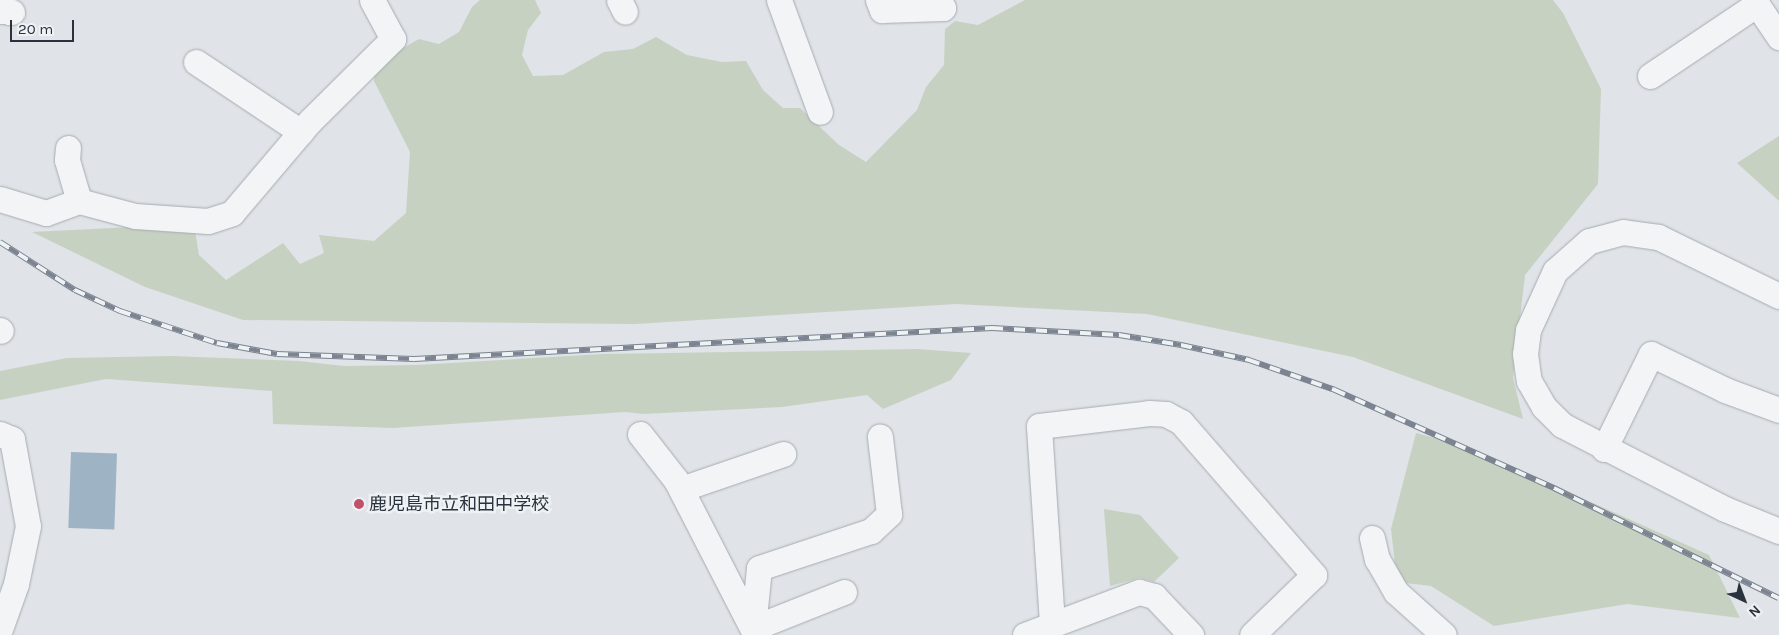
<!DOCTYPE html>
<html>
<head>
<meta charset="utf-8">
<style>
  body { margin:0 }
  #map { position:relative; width:1779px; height:635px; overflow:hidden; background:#e0e3e8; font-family:Karla,"Noto Sans JP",sans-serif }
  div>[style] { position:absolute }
  .green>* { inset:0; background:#c7d1c2 }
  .water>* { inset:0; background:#9eb3c4; transform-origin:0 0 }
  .roads { filter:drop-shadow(0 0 1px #a6abb1) drop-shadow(0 0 1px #a6abb1) }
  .minor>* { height:25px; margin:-12.5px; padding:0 12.5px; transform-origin:12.5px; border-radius:12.5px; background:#f2f4f6 }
  .rail>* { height:5.5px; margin-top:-2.75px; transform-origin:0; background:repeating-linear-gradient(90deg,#eff2f5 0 11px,#7b8490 0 22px); box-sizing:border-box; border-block:1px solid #7b8490 }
  .dots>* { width:14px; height:14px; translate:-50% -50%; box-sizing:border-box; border:2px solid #eff2f5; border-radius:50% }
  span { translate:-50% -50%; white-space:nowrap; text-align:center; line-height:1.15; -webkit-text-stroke:5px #eff2f5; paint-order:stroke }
  .poi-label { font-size:18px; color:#2a333d }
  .left { translate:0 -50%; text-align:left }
  .north { position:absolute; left:1719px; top:575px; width:50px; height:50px; -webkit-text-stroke:4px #eff2f5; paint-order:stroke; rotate:137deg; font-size:14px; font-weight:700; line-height:20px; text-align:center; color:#2a333d }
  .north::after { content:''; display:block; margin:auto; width:18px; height:22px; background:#2a333d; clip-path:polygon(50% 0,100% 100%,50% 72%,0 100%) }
  .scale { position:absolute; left:10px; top:20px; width:64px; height:22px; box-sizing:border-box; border:2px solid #2a333d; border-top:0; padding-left:6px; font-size:15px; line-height:18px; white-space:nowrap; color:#2a333d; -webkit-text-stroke:4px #eff2f5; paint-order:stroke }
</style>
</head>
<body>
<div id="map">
  <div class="green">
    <div style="clip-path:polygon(480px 0,535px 0,541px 13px,528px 30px,522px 55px,533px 76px,563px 75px,604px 52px,633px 49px,656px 37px,687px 55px,722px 62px,746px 61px,763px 90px,783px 108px,800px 108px,839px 145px,866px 162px,917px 110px,926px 87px,944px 65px,945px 29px,955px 21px,978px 25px,1025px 0,1553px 0,1563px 13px,1601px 89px,1598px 184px,1525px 275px,1513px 378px,1523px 419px,1353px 357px,1147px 314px,956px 304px,635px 324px,243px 320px,145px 287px,32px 232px,194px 224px,199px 255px,226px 280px,283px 243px,300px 264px,324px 253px,319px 235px,374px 241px,406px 213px,410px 152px,374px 81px,375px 64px,419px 39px,439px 44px,459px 32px,472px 7px)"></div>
    <div style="clip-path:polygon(1779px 136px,1779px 201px,1737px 163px)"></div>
    <div style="clip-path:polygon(917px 349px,971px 353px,951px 380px,883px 409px,867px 395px,782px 407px,643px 414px,625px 412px,393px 428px,273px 424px,272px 391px,106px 379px,0 400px,0 371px,67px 358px,171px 356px,299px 361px,344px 366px,417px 365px,603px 354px)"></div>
    <div style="clip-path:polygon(1416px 433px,1468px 447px,1709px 555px,1740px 618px,1627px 604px,1494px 626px,1431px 586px,1397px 582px,1391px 529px)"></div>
    <div style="clip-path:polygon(1104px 509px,1140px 515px,1179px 558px,1154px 582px,1140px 578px,1110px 586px)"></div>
  </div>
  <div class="water">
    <div style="left:71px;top:452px;width:46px;height:76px;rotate:2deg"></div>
  </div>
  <div class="roads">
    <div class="minor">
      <div style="left:619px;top:0;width:13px;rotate:63deg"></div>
      <div style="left:779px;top:0;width:119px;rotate:69.9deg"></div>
      <div style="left:878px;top:0;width:11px;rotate:68deg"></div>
      <div style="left:882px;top:10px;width:61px;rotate:-1.9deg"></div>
      <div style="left:943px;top:8px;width:9px;rotate:-117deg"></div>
      <div style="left:1754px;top:0;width:45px;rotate:56deg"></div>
      <div style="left:0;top:11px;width:12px;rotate:5deg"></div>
      <div style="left:196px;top:62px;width:126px;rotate:33.7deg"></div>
      <div style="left:1650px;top:76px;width:129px;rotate:-33.9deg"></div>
      <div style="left:68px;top:148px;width:12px;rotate:95deg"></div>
      <div style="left:67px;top:160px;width:43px;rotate:73.7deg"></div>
      <div style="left:0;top:199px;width:48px;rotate:16.9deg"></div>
      <div style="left:46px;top:213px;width:35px;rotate:-20deg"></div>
      <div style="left:79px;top:201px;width:58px;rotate:15deg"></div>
      <div style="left:135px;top:216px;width:73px;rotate:3.9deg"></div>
      <div style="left:208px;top:221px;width:25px;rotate:-18deg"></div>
      <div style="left:232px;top:213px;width:121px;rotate:-49.7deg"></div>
      <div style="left:310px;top:121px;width:117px;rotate:-44.7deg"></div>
      <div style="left:393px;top:39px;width:44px;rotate:-118.3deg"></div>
      <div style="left:1779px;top:296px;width:135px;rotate:-154deg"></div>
      <div style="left:1658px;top:237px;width:35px;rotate:-172deg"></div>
      <div style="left:1623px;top:232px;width:35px;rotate:165deg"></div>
      <div style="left:1589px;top:241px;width:45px;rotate:138.6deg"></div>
      <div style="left:1555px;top:271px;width:65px;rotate:114.6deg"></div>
      <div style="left:1528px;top:330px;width:24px;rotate:97deg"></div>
      <div style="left:1525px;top:354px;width:27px;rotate:82deg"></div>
      <div style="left:1529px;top:381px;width:30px;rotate:60deg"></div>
      <div style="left:1544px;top:407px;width:25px;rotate:45deg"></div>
      <div style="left:1562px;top:425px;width:183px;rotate:27.3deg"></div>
      <div style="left:1725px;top:509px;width:58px;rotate:22.2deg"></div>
      <div style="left:0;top:330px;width:1px;rotate:45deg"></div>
      <div style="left:0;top:434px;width:13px;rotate:23deg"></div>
      <div style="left:12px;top:439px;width:88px;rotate:79.6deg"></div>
      <div style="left:28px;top:526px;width:59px;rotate:101.7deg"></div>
      <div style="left:16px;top:584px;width:48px;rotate:109.6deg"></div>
      <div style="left:640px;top:434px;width:58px;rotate:52deg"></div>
      <div style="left:676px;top:480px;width:169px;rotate:62.8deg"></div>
      <div style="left:1604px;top:449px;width:106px;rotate:-63.7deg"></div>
      <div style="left:1651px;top:354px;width:82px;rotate:25.9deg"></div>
      <div style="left:1725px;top:390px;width:58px;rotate:20.3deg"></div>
      <div style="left:681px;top:489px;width:108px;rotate:-18.9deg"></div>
      <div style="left:1372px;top:538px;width:22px;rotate:77deg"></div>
      <div style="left:1377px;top:559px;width:38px;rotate:60deg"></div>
      <div style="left:1396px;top:592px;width:64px;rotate:41.9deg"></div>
      <div style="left:844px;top:592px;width:98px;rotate:158.4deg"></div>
      <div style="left:753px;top:628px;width:60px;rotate:-84.3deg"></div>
      <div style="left:759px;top:568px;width:118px;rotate:-18.3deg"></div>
      <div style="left:871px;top:531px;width:25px;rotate:-43deg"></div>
      <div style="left:889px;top:514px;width:78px;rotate:-96.7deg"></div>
      <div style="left:1052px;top:623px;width:197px;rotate:-93.8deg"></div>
      <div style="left:1039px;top:426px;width:111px;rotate:-6.7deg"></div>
      <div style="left:1149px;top:413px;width:17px;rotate:3deg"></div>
      <div style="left:1166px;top:414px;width:17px;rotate:28deg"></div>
      <div style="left:1181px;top:422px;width:203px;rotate:49deg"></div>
      <div style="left:1314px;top:575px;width:86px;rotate:135.9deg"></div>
      <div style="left:1025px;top:635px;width:122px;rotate:-20.7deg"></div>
      <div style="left:1139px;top:592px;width:16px;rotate:15deg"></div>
      <div style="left:1154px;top:596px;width:54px;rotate:46.5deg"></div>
    </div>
  </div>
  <div class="rail">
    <div style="left:0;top:242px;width:89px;rotate:32.6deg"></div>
    <div style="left:75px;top:290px;width:50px;rotate:25deg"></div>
    <div style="left:120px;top:311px;width:102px;rotate:18.3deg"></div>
    <div style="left:217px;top:343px;width:61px;rotate:10.4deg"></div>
    <div style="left:277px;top:354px;width:137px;rotate:2.1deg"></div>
    <div style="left:414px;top:359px;width:579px;rotate:-3.07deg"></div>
    <div style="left:992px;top:328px;width:127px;rotate:3.2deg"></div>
    <div style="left:1119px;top:335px;width:63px;rotate:9.2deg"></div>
    <div style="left:1181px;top:345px;width:70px;rotate:12.4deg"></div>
    <div style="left:1249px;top:360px;width:91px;rotate:19.2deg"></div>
    <div style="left:1335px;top:390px;width:240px;rotate:24.1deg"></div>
    <div style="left:1554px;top:488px;width:250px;rotate:26.1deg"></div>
  </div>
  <div class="dots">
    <div style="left:359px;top:504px;background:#c1516a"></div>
  </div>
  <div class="poi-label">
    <span class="left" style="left:369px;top:504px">鹿児島市立和田中学校</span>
  </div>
  <div class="north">N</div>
  <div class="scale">20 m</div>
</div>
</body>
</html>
